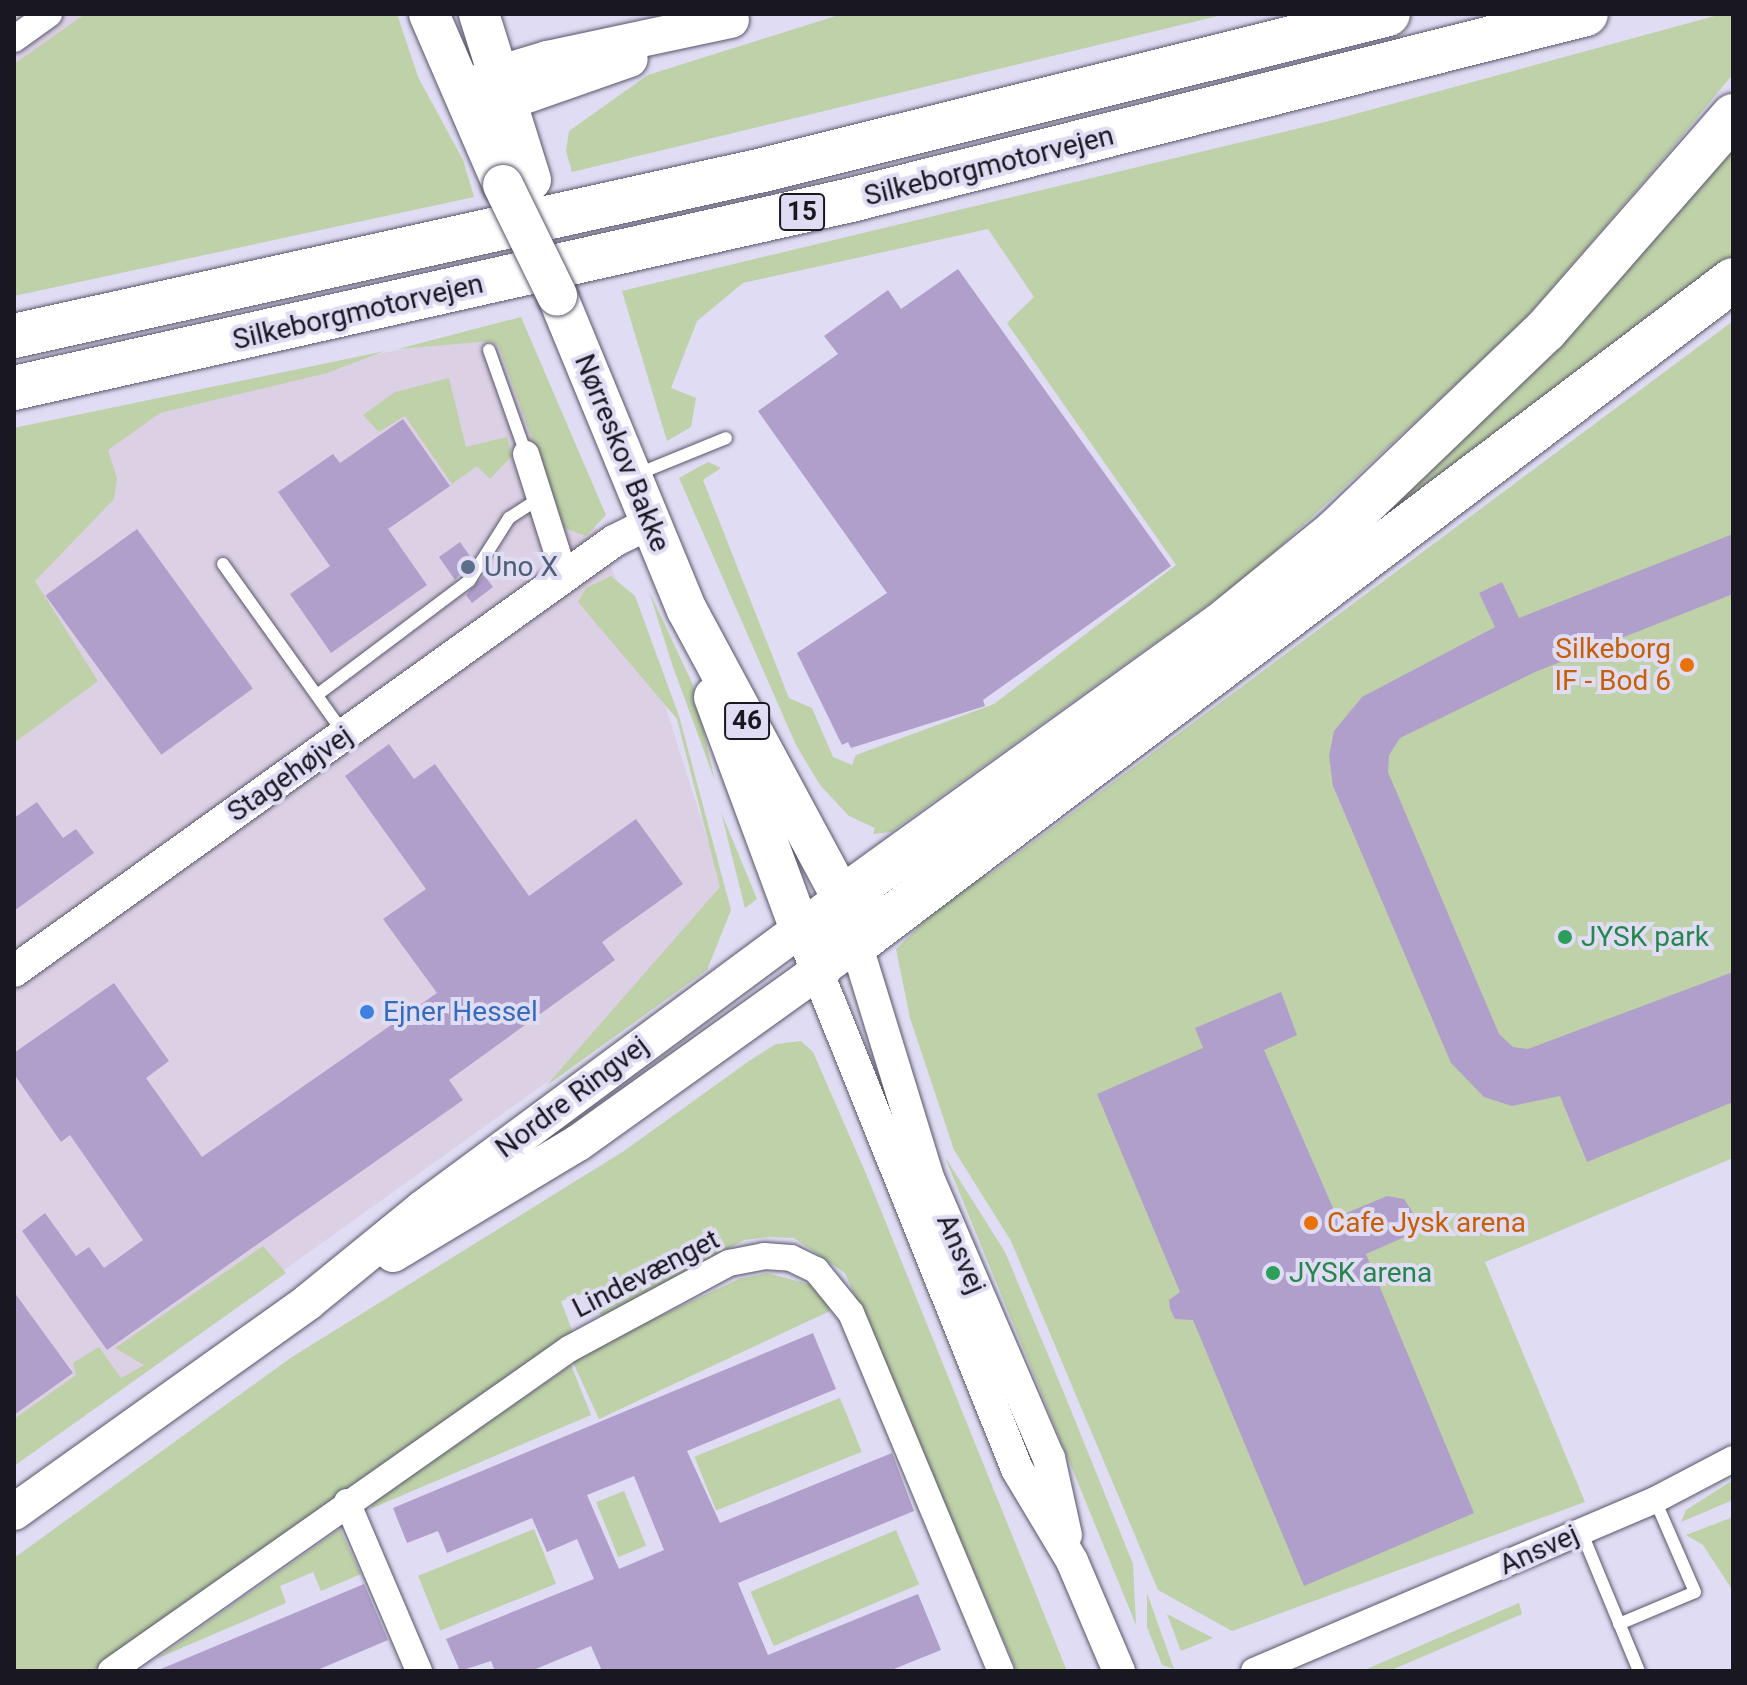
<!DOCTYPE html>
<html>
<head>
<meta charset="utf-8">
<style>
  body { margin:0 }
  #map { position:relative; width:1747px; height:1685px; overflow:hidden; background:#dfdcf3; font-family:Roboto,sans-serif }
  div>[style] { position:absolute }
  .commercial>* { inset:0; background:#dcd0e4 }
  .green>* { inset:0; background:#bed1a8; transform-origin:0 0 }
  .building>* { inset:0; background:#b09fcb; transform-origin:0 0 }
  .roads { filter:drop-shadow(0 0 2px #59566a) drop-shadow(0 0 2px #59566a) }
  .service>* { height:12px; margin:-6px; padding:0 6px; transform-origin:6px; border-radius:6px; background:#fff }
  .minor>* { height:26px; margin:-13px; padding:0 13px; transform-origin:13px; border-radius:13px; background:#fff }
  .tertiary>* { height:32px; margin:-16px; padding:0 16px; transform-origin:16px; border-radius:16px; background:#fff }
  .secondary>* { height:36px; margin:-18px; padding:0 18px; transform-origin:18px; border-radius:18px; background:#fff }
  .primary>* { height:40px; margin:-20px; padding:0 20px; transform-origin:20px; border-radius:20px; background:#fff }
  .motorway>* { height:44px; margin:-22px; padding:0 22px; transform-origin:22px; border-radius:22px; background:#fff }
  .bridges { filter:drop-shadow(0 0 2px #59566a) drop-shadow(0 0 2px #59566a) }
  .primary-bridge>* { height:40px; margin:-20px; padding:0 20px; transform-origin:20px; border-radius:20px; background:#fff }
  .dots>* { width:22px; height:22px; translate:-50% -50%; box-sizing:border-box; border:4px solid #dfdcf3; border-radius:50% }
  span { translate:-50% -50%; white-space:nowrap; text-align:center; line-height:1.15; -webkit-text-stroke:8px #dfdcf3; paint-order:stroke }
  .shield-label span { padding:2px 6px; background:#dfdcf3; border:2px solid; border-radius:6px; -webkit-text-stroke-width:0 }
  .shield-label { font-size:26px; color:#191720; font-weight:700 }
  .street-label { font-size:28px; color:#191720 }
  .service-label { font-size:28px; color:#4e5e75 }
  .left { translate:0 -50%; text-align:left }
  .food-label { font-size:28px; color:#c56008 }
  .right { translate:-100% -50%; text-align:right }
  .leisure-label { font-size:28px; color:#27864d }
  .shop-label { font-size:28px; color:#366cbe }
  .frame { position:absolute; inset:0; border:16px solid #191720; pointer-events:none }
</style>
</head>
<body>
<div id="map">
  <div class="commercial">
    <div style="clip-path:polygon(14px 14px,97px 14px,14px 76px)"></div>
    <div style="clip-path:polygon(516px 326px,660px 690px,725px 894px,600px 1044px,14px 1463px,14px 428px)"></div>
  </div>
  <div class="green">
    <div style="clip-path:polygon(85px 14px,397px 14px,418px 77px,463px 160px,474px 197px,14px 296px,14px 64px)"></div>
    <div style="clip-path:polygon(842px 14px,1226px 14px,572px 172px,566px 151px,569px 131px,648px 75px)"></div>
    <div style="clip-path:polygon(1722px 14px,1733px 14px,1733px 74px,1663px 159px,1518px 327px,1248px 576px,891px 832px,873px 834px,875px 828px,849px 816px,820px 785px,796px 745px,679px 478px,708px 462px,721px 468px,703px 480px,789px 698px,812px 708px,833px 757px,852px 765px,856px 755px,994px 704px,1176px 565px,1007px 323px,1034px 297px,988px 229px,743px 283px,697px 321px,671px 388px,696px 398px,691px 427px,667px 441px,622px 291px,1333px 120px)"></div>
    <div style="clip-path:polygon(1733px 143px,1733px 267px,1266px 626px)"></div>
    <div style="clip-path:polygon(521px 317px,606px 515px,586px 536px,564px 528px,499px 347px,491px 341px,398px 349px)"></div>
    <div style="clip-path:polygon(1733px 321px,1733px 1158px,1485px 1262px,1585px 1502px,1232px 1631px,1158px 1590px,1011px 1241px,954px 1150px,910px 1018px,896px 949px,979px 869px,986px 877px)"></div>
    <div style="clip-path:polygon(385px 351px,327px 373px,160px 413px,108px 450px,117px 478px,114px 499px,35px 581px,98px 681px,14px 743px,14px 428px)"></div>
    <div style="clip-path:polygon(449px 378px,466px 447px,507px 437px,512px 456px,490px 479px,477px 466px,452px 484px,405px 416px,379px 432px,363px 415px,395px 392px)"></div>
    <div style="clip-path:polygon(611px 576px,635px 596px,679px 716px,731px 910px,707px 970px,546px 1086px,720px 887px,677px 719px,578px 602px,586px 588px)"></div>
    <div style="clip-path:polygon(649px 591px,693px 685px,715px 781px,673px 667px)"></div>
    <div style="clip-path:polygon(721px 812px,757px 899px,745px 908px)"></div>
    <div style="clip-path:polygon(801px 1041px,813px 1052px,867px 1176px,1067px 1671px,1017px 1671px,845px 1273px,794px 1238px,769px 1237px,744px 1240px,605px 1319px,582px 1294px,561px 1301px,573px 1333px,92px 1671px,14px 1671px,14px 1558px,292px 1357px,624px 1151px,749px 1061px,776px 1044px)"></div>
    <div style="clip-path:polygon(945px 1157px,1005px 1252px,1066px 1398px,1133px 1564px,1136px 1625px)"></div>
    <div style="clip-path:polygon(263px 1246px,286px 1273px,14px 1466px,14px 1419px,76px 1375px,73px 1363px,99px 1347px,121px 1378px,144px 1365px,115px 1348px)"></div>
    <div style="clip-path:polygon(767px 1273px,819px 1287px,830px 1311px,599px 1419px,571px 1358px,739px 1279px)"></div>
    <div style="clip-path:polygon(571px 1365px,591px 1415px,370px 1509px,374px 1502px)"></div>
    <div style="left:840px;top:1398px;width:58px;height:157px;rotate:68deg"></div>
    <div style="clip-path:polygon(1733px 1480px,1733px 1500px,1681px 1522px,1686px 1510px)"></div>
    <div style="left:624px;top:1491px;width:59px;height:30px;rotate:68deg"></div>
    <div style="clip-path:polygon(1733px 1517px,1733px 1591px,1703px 1545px,1686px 1535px)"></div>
    <div style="clip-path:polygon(340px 1529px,361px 1574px,321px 1591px,313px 1572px,280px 1586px,286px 1603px,156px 1659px)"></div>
    <div style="left:534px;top:1529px;width:59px;height:125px;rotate:68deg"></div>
    <div style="left:896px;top:1530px;width:59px;height:158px;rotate:67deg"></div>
    <div style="clip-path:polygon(1147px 1593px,1174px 1669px,1162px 1665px,1147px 1627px)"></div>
    <div style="clip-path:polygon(1519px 1603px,1522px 1614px,1389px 1671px,1362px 1671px)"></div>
    <div style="clip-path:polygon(1167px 1614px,1213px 1638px,1181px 1651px)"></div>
  </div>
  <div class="building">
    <div style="clip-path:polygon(958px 269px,1171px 566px,983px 700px,985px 706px,851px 748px,848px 742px,842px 745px,797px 653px,887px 593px,758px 411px,838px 354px,824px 336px,888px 290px,901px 309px)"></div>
    <div style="clip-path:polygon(403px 419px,450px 486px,388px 529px,427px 585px,331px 653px,290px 594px,330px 566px,278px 492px,333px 454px,340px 463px)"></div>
    <div style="left:137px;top:529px;width:197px;height:113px;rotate:54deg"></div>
    <div style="clip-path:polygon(1733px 534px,1733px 594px,1535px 672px,1400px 738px,1389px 755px,1388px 772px,1499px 1034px,1513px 1047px,1528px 1049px,1733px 972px,1733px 1102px,1587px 1162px,1560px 1096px,1512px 1106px,1484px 1097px,1451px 1063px,1333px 786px,1329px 756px,1334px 731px,1362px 697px,1495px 627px,1479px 593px,1502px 582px,1519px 618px)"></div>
    <div style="clip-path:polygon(460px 542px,472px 559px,455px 580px,439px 557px)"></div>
    <div style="clip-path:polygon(484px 575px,493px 587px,472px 603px,466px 595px)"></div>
    <div style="clip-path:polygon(389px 744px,414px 779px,435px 764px,529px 896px,636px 819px,683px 884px,602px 942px,615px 960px,449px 1080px,463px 1100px,107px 1350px,22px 1231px,45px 1213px,76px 1256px,89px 1247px,104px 1268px,143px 1240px,70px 1135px,61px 1142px,14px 1074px,14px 1053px,114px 983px,169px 1061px,146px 1078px,202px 1157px,437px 993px,383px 919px,426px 889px,345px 776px)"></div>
    <div style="clip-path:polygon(37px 802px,63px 838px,76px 829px,94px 853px,14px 911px,14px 818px)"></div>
    <div style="clip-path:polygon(1281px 992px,1297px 1035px,1264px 1050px,1337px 1217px,1387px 1196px,1404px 1199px,1415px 1216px,1407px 1236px,1366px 1254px,1474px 1513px,1304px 1586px,1193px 1320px,1175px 1319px,1170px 1309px,1169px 1300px,1180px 1292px,1097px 1094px,1203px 1048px,1195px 1028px)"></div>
    <div style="clip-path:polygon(14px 1292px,73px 1373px,14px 1415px)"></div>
    <div style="clip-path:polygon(evenodd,813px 1333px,836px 1389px,687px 1451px,720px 1523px,892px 1453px,914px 1511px,738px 1583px,768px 1655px,918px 1594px,941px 1650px,889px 1671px,602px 1671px,591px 1646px,531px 1671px,495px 1671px,491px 1661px,460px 1671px,446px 1639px,594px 1579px,577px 1539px,547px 1552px,532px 1518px,447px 1553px,438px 1531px,407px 1543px,393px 1508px,813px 1333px,634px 1476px,664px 1550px,619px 1569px,587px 1495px,634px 1476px)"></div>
    <div style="clip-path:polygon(364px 1584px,388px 1640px,315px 1671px,156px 1671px)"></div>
  </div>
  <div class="roads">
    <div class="service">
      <div style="left:489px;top:350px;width:110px;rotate:70.4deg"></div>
      <div style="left:638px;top:474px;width:95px;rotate:-22.2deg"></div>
      <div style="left:223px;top:564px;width:206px;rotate:54.5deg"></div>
      <div style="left:317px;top:695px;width:190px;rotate:-36.9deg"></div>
      <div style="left:469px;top:581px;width:75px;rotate:-57.6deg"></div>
      <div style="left:509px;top:518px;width:35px;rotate:-33deg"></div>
      <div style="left:1581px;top:1531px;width:152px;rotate:67.5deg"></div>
      <div style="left:1619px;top:1624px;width:82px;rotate:-22.8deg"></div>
      <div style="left:1695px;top:1592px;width:100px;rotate:-113.5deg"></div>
    </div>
    <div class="minor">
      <div style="left:14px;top:39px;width:43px;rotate:-35.5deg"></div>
      <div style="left:526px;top:454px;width:129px;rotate:72.4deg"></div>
      <div style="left:347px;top:1502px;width:184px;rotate:66.9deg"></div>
      <div style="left:111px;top:1671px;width:560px;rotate:-35.11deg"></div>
      <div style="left:569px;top:1349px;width:182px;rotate:-28.3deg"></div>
      <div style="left:729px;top:1263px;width:36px;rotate:-11deg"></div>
      <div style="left:764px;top:1256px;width:27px;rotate:4deg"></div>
      <div style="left:791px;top:1258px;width:28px;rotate:26deg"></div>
      <div style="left:816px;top:1270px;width:55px;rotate:50.9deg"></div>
      <div style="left:851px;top:1313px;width:388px;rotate:67.3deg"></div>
      <div style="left:1254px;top:1671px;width:436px;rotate:-23.1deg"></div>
      <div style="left:1655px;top:1500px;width:88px;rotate:-27.7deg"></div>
    </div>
    <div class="tertiary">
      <div style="left:850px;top:924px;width:268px;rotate:72.9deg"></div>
      <div style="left:929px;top:1180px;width:303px;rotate:66.7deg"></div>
      <div style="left:1049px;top:1458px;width:79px;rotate:77.6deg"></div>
      <div style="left:809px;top:951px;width:558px;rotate:68.12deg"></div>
      <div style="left:1017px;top:1469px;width:107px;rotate:59.1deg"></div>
      <div style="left:1072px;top:1561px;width:120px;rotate:66.9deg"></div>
      <div style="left:14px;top:971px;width:738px;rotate:-35.63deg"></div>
      <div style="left:614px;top:541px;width:40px;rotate:-26.6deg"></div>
    </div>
    <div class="secondary">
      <div style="left:475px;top:87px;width:16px;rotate:-38deg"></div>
      <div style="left:488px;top:77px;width:62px;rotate:-17deg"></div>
      <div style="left:547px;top:59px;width:188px;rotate:-12deg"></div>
      <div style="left:507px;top:102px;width:130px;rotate:-19.3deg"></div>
      <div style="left:393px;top:1254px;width:216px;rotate:-31deg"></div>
      <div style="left:578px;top:1143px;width:321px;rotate:-35.6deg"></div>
      <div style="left:14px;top:1512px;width:361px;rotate:-35.5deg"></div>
      <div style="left:308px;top:1302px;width:147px;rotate:-39.2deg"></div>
      <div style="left:422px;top:1209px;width:523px;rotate:-36.52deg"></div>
    </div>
    <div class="primary">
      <div style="left:429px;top:14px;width:186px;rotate:66.6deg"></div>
      <div style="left:479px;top:14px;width:174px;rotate:72.6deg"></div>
      <div style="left:557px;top:295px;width:341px;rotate:67.6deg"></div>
      <div style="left:687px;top:610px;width:327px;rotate:61.7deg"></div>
      <div style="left:714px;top:697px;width:247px;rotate:69.7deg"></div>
    </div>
    <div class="motorway">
      <div style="left:14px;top:336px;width:767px;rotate:-12.5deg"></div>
      <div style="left:763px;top:170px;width:644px;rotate:-14.01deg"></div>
      <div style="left:14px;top:388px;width:858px;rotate:-12.66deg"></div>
      <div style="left:851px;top:200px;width:758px;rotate:-14.2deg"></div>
      <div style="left:842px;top:898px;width:467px;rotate:-35.8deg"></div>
      <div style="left:1221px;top:625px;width:146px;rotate:-39.2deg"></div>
      <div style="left:1334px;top:533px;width:292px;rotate:-43.8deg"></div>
      <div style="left:1545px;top:331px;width:286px;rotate:-48.8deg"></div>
      <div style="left:856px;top:944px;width:1100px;rotate:-37.13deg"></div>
      <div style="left:817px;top:972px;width:59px;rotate:-56deg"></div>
      <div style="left:850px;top:923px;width:22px;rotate:-39deg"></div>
    </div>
  </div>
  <div class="bridges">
    <div class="primary-bridge">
      <div style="left:503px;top:185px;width:123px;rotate:63.9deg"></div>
    </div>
  </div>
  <div class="dots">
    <div style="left:468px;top:567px;background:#5c6f8a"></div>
    <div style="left:1687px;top:665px;background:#e8710a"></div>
    <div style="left:1565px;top:937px;background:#2e9e5b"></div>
    <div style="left:367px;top:1012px;background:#3f7fe0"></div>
    <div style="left:1311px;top:1223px;background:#e8710a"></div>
    <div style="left:1273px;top:1273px;background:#2e9e5b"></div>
  </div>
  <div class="shield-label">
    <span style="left:802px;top:212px">15</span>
    <span style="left:747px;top:721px">46</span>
  </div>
  <div class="street-label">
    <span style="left:989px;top:166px;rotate:-14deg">Silkeborgmotorvejen</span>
    <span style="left:358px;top:312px;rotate:-13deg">Silkeborgmotorvejen</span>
    <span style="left:622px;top:453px;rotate:68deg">Nørreskov Bakke</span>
    <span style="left:290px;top:774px;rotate:-35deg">Stagehøjvej</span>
    <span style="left:572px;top:1097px;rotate:-37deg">Nordre Ringvej</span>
    <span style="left:961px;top:1254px;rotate:67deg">Ansvej</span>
    <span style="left:646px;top:1274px;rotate:-27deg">Lindevænget</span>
    <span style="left:1539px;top:1550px;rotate:-24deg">Ansvej</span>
  </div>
  <div class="service-label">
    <span class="left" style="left:484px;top:567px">Uno X</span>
  </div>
  <div class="food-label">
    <span class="right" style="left:1671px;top:665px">Silkeborg<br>IF - Bod 6</span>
    <span class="left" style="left:1327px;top:1223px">Cafe Jysk arena</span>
  </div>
  <div class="leisure-label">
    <span class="left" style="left:1581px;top:937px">JYSK park</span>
    <span class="left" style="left:1289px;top:1273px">JYSK arena</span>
  </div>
  <div class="shop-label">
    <span class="left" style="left:383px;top:1012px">Ejner Hessel</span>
  </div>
  <div class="frame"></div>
</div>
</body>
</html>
